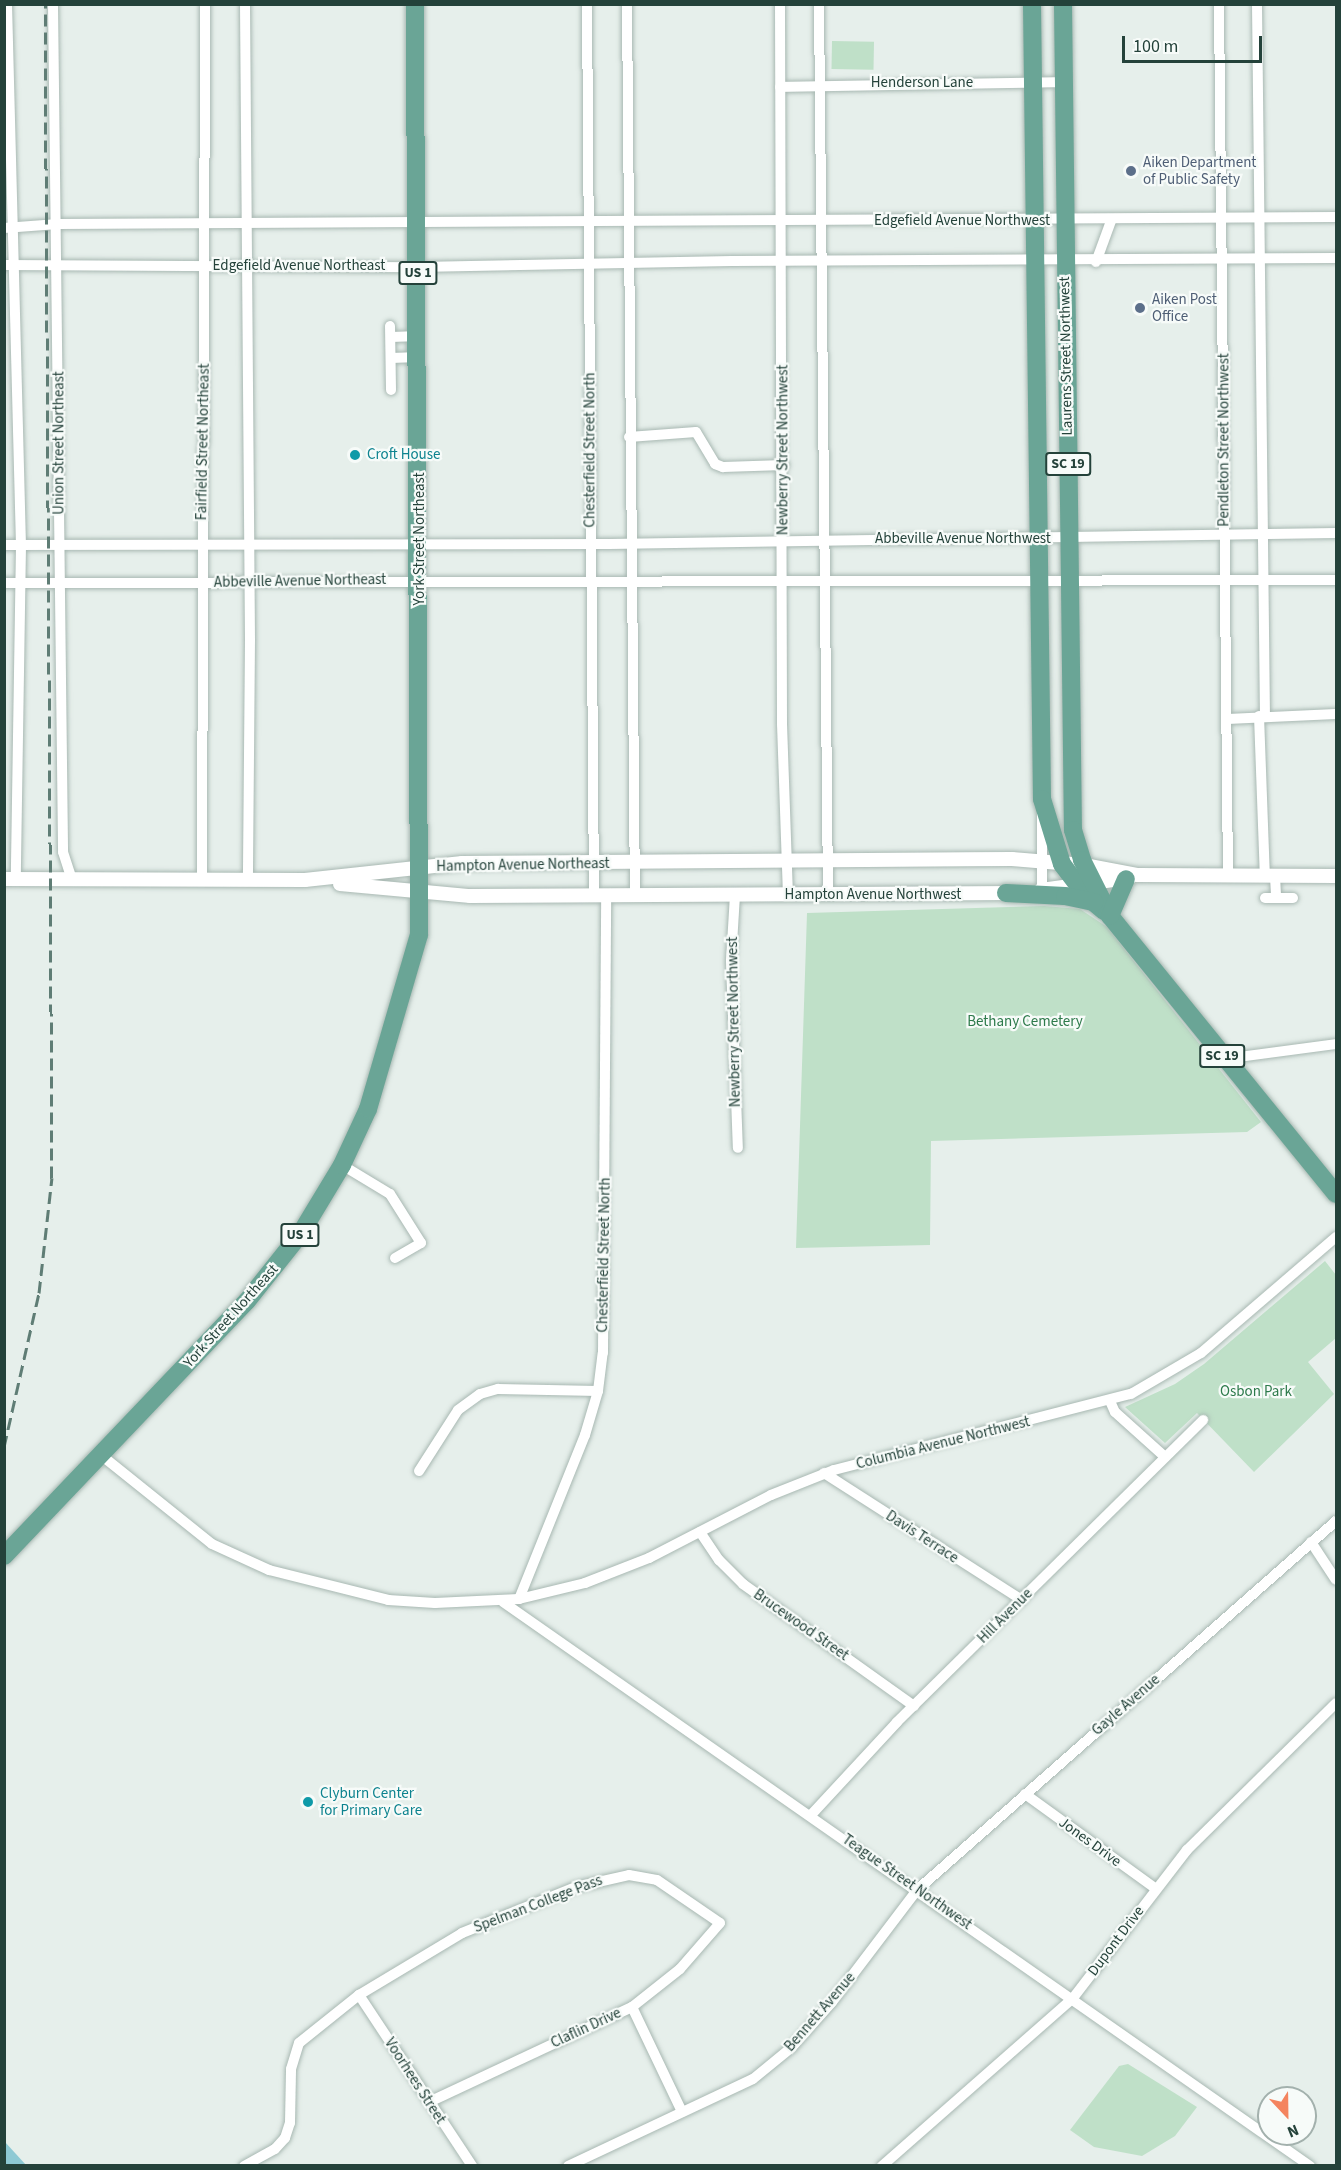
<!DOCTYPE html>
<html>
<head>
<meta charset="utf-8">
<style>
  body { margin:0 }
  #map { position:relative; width:1341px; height:2170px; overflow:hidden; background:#e6efeb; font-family:"Source Sans 3",sans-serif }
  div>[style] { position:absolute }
  .green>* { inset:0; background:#bfe0c8; transform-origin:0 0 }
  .water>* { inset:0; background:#8ec9d4 }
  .roads { filter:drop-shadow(0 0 2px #a8b8b2) drop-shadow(0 0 2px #a8b8b2) }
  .minor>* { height:10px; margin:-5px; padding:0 5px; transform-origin:5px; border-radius:5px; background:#fff }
  .tertiary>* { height:14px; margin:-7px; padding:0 7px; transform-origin:7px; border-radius:7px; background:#fff }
  .primary>* { height:18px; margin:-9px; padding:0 9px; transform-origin:9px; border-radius:9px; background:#6aa596 }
  .rail>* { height:3px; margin-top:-1.5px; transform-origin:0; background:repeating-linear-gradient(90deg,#5f7d75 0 12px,transparent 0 18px) }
  .dots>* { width:16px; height:16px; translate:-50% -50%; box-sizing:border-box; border:3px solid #f7fbf9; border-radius:50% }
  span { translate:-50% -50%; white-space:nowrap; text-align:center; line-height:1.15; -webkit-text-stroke:4.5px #f7fbf9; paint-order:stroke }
  .shield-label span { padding:2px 4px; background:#f7fbf9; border:2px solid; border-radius:4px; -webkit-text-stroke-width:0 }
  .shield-label { font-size:14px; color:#24423a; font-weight:700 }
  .street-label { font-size:15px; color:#24423a }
  .service-label { font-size:15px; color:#4e5e75 }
  .left { translate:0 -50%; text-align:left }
  .culture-label { font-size:15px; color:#0d838f }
  .park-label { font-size:15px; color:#2d7a4b }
  .frame { position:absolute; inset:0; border:6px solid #24423a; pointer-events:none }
  .north { position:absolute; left:1257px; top:2086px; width:60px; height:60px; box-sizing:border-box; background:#f7fbf9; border:2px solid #a3b1ad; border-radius:50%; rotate:158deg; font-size:16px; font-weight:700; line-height:24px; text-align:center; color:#24423a }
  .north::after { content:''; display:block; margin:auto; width:21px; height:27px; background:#f4845f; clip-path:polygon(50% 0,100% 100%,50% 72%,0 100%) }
  .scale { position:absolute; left:1122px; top:36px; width:140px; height:27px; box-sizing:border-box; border:3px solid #24423a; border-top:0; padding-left:8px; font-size:18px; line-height:21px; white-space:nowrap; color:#24423a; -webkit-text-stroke:4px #f7fbf9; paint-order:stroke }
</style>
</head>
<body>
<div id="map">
  <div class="green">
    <div style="left:832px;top:41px;width:42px;height:28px;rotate:1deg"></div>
    <div style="clip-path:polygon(1044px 906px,1080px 909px,1107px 927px,1261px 1122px,1247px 1132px,931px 1141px,930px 1245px,796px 1248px,807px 913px)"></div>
    <div style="clip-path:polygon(1325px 1261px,1336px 1275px,1336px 1338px,1308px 1362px,1334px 1394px,1254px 1472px,1197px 1413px,1165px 1443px,1125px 1407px,1175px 1384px,1204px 1364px)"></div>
    <div style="clip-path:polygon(1128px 2064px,1197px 2107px,1175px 2136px,1142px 2156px,1094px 2147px,1070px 2130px,1119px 2066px)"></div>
  </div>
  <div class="water">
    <div style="clip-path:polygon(5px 2142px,26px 2165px,5px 2165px)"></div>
  </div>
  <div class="roads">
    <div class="minor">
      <div style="left:7px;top:4px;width:541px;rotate:88.52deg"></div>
      <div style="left:21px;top:545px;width:334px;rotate:90.9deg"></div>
      <div style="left:53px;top:4px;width:848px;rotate:89.32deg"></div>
      <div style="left:63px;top:852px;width:29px;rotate:72deg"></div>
      <div style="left:245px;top:4px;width:636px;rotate:89.55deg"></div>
      <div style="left:250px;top:640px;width:240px;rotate:90.5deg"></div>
      <div style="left:587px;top:4px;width:892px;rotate:89.55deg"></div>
      <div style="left:627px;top:4px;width:892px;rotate:89.49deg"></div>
      <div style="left:780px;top:4px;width:720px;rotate:89.84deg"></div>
      <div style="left:782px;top:724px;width:171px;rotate:88deg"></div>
      <div style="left:819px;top:4px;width:890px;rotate:89.42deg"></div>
      <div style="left:1219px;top:4px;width:872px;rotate:89.41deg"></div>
      <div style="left:1257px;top:4px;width:711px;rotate:89.36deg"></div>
      <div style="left:780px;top:87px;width:284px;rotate:-1deg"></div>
      <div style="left:4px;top:228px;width:54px;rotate:-4.2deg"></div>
      <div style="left:58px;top:224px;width:1278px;rotate:-0.31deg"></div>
      <div style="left:1096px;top:262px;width:44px;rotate:-69.9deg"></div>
      <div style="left:4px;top:265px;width:414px;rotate:0.3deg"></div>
      <div style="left:418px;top:267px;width:314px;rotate:-1.1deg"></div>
      <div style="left:732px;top:261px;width:604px;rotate:-0.28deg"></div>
      <div style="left:390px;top:326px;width:64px;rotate:89.1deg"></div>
      <div style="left:391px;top:337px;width:28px;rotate:-2deg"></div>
      <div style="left:391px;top:358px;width:28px;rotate:-2deg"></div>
      <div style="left:629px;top:437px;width:67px;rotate:-4.3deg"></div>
      <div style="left:696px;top:432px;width:37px;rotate:59deg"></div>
      <div style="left:715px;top:464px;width:9px;rotate:21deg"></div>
      <div style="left:723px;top:467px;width:61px;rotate:-1.9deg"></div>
      <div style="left:4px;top:545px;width:605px;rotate:-0.09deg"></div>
      <div style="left:609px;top:544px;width:727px;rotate:-0.87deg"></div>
      <div style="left:4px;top:583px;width:1332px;rotate:-0.13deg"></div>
      <div style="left:1259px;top:716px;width:160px;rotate:87.9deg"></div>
      <div style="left:1227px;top:719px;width:109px;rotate:-2.6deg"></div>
      <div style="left:1042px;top:814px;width:76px;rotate:90deg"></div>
      <div style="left:1275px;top:876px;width:22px;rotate:87deg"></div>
      <div style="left:202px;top:880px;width:876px;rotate:-89.8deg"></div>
      <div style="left:735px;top:895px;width:66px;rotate:93.5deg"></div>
      <div style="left:731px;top:961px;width:187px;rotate:87.9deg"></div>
      <div style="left:1265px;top:898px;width:28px"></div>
      <div style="left:1224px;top:1059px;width:113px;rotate:-7.6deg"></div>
      <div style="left:342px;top:1165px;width:56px;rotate:31.1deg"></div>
      <div style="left:390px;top:1194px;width:58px;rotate:57.7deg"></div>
      <div style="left:421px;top:1243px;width:30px;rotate:150deg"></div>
      <div style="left:1110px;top:1401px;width:12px;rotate:66deg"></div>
      <div style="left:1115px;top:1412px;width:67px;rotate:42deg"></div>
      <div style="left:101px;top:1455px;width:142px;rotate:38.7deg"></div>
      <div style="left:212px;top:1544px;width:63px;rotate:24.5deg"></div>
      <div style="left:269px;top:1570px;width:123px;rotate:14.1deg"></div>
      <div style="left:388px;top:1600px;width:47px;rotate:3.7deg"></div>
      <div style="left:435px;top:1603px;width:84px;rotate:-2.7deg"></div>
      <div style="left:519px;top:1599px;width:68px;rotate:-13.6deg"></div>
      <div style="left:585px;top:1583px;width:69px;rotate:-21.3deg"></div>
      <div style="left:649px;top:1558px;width:137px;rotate:-27.3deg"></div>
      <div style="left:771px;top:1495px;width:68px;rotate:-21.6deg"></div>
      <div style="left:834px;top:1470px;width:307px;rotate:-14.4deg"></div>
      <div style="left:1131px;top:1394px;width:81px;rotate:-30.4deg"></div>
      <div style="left:1201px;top:1353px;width:178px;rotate:-40.7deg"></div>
      <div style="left:419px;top:1471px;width:72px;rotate:-57.4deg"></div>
      <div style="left:458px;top:1410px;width:27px;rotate:-36deg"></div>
      <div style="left:480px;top:1394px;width:19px;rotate:-16deg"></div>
      <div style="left:498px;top:1389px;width:100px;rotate:1.1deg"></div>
      <div style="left:824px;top:1473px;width:235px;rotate:32.7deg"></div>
      <div style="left:700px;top:1532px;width:34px;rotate:56deg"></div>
      <div style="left:719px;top:1560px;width:34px;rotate:45deg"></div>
      <div style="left:743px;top:1584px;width:210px;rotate:35.5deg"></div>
      <div style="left:1311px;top:1542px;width:45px;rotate:56.7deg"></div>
      <div style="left:519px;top:1599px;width:177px;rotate:-68.1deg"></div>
      <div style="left:585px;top:1435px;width:46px;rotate:-73.5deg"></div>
      <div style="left:598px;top:1391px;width:38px;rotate:-83deg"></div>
      <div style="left:603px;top:1353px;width:457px;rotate:-89.6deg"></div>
      <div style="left:503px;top:1602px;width:985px;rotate:34.95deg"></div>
      <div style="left:1025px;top:1794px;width:162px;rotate:35.9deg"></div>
      <div style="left:811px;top:1815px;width:127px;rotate:-47.2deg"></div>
      <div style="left:897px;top:1722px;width:430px;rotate:-44.6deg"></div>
      <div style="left:359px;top:1995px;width:205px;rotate:56.5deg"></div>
      <div style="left:632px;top:2007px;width:116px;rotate:64.5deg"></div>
      <div style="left:244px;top:2166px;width:35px;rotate:-29deg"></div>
      <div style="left:275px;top:2149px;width:15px;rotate:-48deg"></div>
      <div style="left:285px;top:2138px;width:16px;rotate:-72deg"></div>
      <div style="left:290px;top:2123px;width:54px;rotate:-88.9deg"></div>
      <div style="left:291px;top:2069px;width:27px;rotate:-73deg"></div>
      <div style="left:299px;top:2043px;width:77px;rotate:-38.7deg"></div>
      <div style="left:359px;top:1995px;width:120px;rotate:-31deg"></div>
      <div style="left:462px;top:1933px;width:123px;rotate:-22deg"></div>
      <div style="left:576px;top:1887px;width:54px;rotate:-12.8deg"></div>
      <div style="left:629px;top:1875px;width:28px;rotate:10deg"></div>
      <div style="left:657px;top:1880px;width:76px;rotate:34.3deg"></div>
      <div style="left:720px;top:1923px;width:61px;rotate:131deg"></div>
      <div style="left:680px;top:1969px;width:61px;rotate:141.6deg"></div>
      <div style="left:632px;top:2007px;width:224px;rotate:154.9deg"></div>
      <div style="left:568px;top:2166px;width:204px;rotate:-25.2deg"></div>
      <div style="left:753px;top:2079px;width:50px;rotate:-39.4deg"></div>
      <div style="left:792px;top:2047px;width:60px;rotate:-48.4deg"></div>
      <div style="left:832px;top:2002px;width:141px;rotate:-52.8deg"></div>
      <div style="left:917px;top:1890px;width:558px;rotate:-41.37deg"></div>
      <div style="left:882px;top:2166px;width:254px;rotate:-41.3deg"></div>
      <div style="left:1073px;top:1998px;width:187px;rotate:-52.4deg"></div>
      <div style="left:1187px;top:1850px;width:209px;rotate:-44.6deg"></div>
    </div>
    <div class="tertiary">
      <div style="left:4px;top:879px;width:301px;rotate:0.2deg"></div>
      <div style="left:305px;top:880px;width:158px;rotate:-6.2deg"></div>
      <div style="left:462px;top:863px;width:550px;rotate:-0.42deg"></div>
      <div style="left:1012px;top:859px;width:72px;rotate:4.8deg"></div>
      <div style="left:1084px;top:865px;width:55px;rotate:10.5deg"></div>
      <div style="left:1138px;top:875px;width:198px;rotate:0.3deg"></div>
      <div style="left:340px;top:884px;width:131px;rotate:5.3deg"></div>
      <div style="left:470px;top:896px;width:546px;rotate:-0.31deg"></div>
      <div style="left:1041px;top:890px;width:89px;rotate:-7.8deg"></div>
    </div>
    <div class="primary">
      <div style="left:1032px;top:4px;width:795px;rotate:89.28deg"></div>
      <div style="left:1042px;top:799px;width:68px;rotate:72.9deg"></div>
      <div style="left:1062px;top:864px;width:39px;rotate:53deg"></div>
      <div style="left:1085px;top:895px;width:25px;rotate:40deg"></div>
      <div style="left:1063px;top:4px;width:826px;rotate:89.31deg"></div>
      <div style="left:1073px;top:830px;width:31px;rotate:73deg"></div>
      <div style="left:1082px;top:860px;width:63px;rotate:63.4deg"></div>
      <div style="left:1110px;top:916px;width:358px;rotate:50.9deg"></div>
      <div style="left:1006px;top:893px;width:59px;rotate:2.9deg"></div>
      <div style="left:1065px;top:896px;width:30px;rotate:12deg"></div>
      <div style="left:1110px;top:916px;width:40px;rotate:-66.6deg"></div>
      <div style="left:4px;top:1556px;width:352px;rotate:-46.4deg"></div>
      <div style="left:247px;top:1301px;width:87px;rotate:-51.5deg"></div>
      <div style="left:301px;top:1233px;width:79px;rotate:-58.9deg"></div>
      <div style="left:342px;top:1165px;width:62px;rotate:-65.1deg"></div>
      <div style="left:368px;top:1109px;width:181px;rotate:-73.7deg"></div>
      <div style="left:419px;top:935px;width:931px;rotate:-90.25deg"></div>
    </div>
  </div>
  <div class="rail">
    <div style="left:4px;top:1447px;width:158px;rotate:-77.2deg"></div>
    <div style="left:39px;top:1293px;width:116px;rotate:-83.6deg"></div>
    <div style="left:52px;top:1178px;width:1174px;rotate:-90.34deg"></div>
  </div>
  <div class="dots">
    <div style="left:1131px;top:171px;background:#5c6f8a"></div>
    <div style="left:1140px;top:308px;background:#5c6f8a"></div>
    <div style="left:355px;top:455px;background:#0f9aa8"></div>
    <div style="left:308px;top:1802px;background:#0f9aa8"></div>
  </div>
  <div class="shield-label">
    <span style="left:418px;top:273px">US 1</span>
    <span style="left:1068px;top:464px">SC 19</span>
    <span style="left:1222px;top:1056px">SC 19</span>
    <span style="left:300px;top:1235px">US 1</span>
  </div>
  <div class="street-label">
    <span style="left:922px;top:83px">Henderson Lane</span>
    <span style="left:962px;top:221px">Edgefield Avenue Northwest</span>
    <span style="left:299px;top:266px">Edgefield Avenue Northeast</span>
    <span style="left:1066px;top:356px;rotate:-91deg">Laurens Street Northwest</span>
    <span style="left:1224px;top:440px;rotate:-90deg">Pendleton Street Northwest</span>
    <span style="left:203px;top:442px;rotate:-89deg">Fairfield Street Northeast</span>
    <span style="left:59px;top:443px;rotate:-90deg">Union Street Northeast</span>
    <span style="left:590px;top:450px;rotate:-90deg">Chesterfield Street North</span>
    <span style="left:783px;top:450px;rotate:-90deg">Newberry Street Northwest</span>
    <span style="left:420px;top:539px;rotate:-90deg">York Street Northeast</span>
    <span style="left:963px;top:539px">Abbeville Avenue Northwest</span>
    <span style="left:300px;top:581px;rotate:-1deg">Abbeville Avenue Northeast</span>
    <span style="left:523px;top:865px;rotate:-1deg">Hampton Avenue Northeast</span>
    <span style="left:873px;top:895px">Hampton Avenue Northwest</span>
    <span style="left:734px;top:1022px;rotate:-91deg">Newberry Street Northwest</span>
    <span style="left:604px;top:1255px;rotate:-89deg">Chesterfield Street North</span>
    <span style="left:231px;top:1316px;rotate:-48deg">York Street Northeast</span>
    <span style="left:943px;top:1443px;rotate:-14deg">Columbia Avenue Northwest</span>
    <span style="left:922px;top:1537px;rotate:33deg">Davis Terrace</span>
    <span style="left:1005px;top:1616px;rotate:-45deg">Hill Avenue</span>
    <span style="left:801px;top:1625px;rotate:35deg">Brucewood Street</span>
    <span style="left:1126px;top:1705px;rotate:-41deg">Gayle Avenue</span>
    <span style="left:1090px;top:1842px;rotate:36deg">Jones Drive</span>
    <span style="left:907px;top:1882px;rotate:35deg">Teague Street Northwest</span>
    <span style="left:538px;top:1904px;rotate:-21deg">Spelman College Pass</span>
    <span style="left:1116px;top:1941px;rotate:-53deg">Dupont Drive</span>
    <span style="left:820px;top:2012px;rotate:-49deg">Bennett Avenue</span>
    <span style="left:586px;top:2028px;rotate:-25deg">Claflin Drive</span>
    <span style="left:415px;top:2081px;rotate:57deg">Voorhees Street</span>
  </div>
  <div class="service-label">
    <span class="left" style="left:1143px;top:171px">Aiken Department<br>of Public Safety</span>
    <span class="left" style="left:1152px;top:308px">Aiken Post<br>Office</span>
  </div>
  <div class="culture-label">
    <span class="left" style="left:367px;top:455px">Croft House</span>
    <span class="left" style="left:320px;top:1802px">Clyburn Center<br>for Primary Care</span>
  </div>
  <div class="park-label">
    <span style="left:1025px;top:1022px">Bethany Cemetery</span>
    <span style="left:1256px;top:1392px">Osbon Park</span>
  </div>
  <div class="frame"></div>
  <div class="north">N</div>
  <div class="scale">100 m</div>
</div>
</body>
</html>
